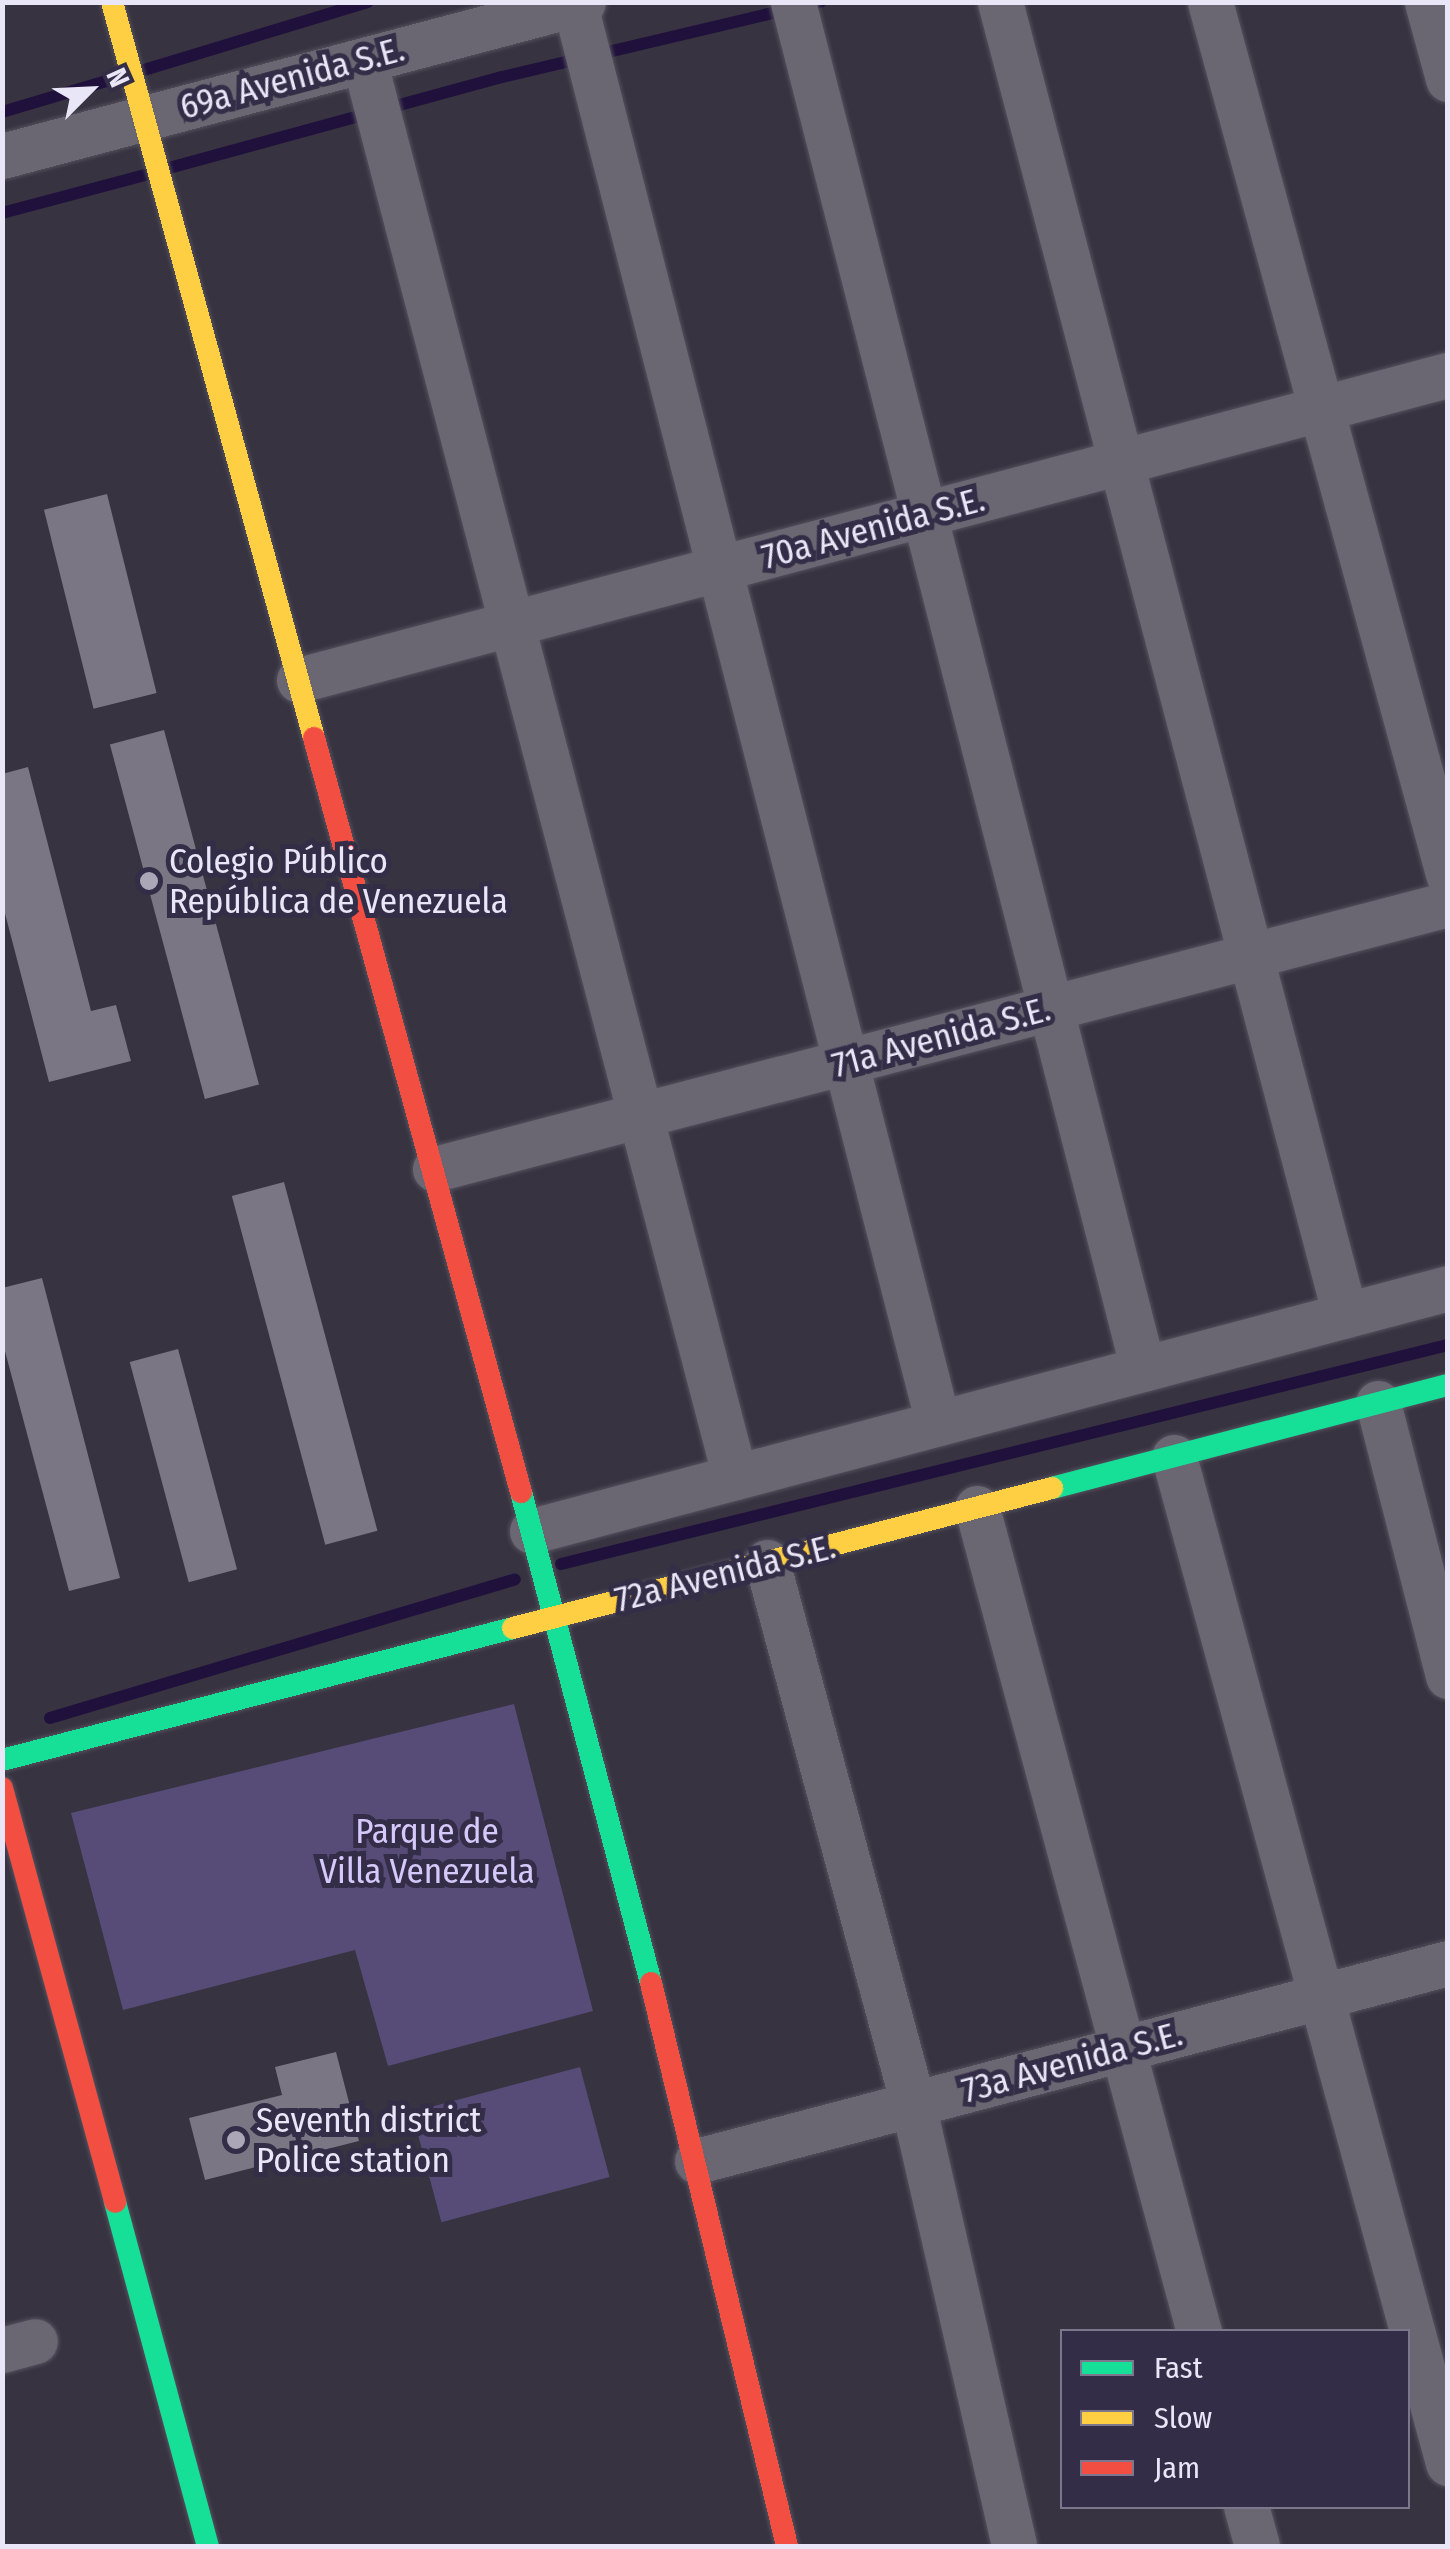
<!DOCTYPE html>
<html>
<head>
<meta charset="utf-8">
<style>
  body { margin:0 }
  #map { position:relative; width:1450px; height:2549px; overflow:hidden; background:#373341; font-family:"Fira Sans Condensed",sans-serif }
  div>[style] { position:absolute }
  .green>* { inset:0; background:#574c77; transform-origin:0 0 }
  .stream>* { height:12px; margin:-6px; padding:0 6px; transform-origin:6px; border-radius:6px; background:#20113c }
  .building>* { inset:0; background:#7a7683; transform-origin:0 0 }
  .roads { filter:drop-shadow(0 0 2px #54515d) drop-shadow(0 0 2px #54515d) }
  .street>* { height:45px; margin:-22.5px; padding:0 22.5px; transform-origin:22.5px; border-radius:22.5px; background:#6a6772 }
  .fast>* { height:22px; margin:-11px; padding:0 11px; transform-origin:11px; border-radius:11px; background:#16e098 }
  .slow>* { height:22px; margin:-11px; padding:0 11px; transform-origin:11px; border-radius:11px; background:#ffcf43 }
  .jam>* { height:22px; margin:-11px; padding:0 11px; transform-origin:11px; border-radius:11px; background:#f24e42 }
  .dots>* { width:28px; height:28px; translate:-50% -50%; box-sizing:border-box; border:5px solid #342d47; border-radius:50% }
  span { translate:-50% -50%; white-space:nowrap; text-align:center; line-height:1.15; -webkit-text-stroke:10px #342d47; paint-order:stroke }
  .street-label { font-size:35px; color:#e9e6f7 }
  .poi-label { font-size:35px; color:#e9e6f7 }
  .left { translate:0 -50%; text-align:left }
  .park-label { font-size:35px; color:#d4c9fa }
  .frame { position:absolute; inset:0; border:5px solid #e9e6f7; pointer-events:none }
  .legend { position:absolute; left:1060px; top:2329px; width:350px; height:180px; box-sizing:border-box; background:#342d47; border:2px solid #7c778d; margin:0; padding:12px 18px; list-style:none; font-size:30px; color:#e9e6f7 }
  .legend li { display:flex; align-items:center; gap:20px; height:50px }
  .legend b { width:50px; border:2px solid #7c778d }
  .north { position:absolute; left:40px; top:40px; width:100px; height:100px; -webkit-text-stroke:8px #342d47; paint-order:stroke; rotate:66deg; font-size:28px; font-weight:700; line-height:40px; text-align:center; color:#e9e6f7 }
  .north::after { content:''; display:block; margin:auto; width:35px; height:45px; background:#e9e6f7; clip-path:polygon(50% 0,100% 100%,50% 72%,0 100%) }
</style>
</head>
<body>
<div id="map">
  <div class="green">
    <div style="clip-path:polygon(514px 1704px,593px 2011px,388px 2066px,355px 1950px,123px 2010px,71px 1813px)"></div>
    <div style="left:580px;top:2067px;width:114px;height:174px;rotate:75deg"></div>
  </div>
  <div class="stream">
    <div style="left:144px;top:70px;width:234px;rotate:-16.9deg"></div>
    <div style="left:2px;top:112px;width:123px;rotate:-16.5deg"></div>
    <div style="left:169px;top:168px;width:345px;rotate:-15.3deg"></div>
    <div style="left:502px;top:77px;width:327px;rotate:-13.3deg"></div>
    <div style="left:2px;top:213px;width:148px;rotate:-14.9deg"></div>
    <div style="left:561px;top:1564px;width:914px;rotate:-13.87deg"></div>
    <div style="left:50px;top:1718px;width:485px;rotate:-16.6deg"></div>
  </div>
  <div class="building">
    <div style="left:107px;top:494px;width:205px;height:65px;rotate:76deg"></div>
    <div style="left:164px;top:730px;width:367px;height:56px;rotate:75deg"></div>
    <div style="clip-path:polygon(28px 767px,91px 1011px,116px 1005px,131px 1061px,49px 1082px,2px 902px,2px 774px)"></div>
    <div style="left:284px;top:1182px;width:361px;height:54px;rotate:75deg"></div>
    <div style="clip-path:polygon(42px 1278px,120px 1578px,69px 1591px,2px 1340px,2px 1288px)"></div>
    <div style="left:178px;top:1349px;width:228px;height:50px;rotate:75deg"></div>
    <div style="clip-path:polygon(336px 2052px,359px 2141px,205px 2180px,189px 2118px,282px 2095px,275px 2067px)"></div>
  </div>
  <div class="roads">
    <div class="street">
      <div style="left:793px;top:2px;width:1411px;rotate:75.64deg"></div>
      <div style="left:1000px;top:2px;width:1358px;rotate:75.28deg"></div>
      <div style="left:1210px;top:2px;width:904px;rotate:74.73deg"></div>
      <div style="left:1427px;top:2px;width:80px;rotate:74.7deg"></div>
      <div style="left:575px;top:5px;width:1464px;rotate:75.64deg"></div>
      <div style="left:364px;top:60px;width:1465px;rotate:75.33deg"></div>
      <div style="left:2px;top:156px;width:601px;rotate:-14.85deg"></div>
      <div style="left:299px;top:680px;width:1189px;rotate:-14.87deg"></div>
      <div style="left:435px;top:1169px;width:1047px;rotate:-14.66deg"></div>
      <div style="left:1378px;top:1403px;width:282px;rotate:75.6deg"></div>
      <div style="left:1174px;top:1457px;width:1043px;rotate:74.76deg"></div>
      <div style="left:977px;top:1508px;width:853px;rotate:74.92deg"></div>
      <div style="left:532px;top:1531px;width:948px;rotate:-14.86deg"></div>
      <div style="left:767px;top:1562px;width:561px;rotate:74.92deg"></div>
      <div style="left:913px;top:2104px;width:453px;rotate:77.1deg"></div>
      <div style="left:697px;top:2161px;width:777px;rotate:-14.77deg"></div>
      <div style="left:2px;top:2350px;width:34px;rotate:-15deg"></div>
      <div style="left:1246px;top:2506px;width:41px;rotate:74.6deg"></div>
    </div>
    <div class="fast">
      <div style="left:1052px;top:1488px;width:409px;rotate:-14.6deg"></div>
      <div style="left:521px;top:1492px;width:508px;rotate:75.17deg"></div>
      <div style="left:2px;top:1760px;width:528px;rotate:-14.48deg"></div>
      <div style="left:115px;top:2202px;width:356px;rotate:74.9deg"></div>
    </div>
    <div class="slow">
      <div style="left:112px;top:2px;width:763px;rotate:74.65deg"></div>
      <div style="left:513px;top:1628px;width:557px;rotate:-14.56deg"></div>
    </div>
    <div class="jam">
      <div style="left:314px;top:738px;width:782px;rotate:74.65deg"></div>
      <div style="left:2px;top:1788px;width:429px;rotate:74.7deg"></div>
      <div style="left:651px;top:1983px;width:579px;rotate:76.42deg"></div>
    </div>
  </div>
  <div class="dots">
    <div style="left:149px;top:881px;background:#aba7b7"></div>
    <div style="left:236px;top:2140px;background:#aba7b7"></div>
  </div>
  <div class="street-label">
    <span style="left:292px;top:78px;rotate:-15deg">69a Avenida S.E.</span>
    <span style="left:873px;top:528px;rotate:-15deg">70a Avenida S.E.</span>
    <span style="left:941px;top:1037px;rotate:-15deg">71a Avenida S.E.</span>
    <span style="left:725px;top:1573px;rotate:-14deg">72a Avenida S.E.</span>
    <span style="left:1072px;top:2062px;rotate:-15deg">73a Avenida S.E.</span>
  </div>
  <div class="poi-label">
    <span class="left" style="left:169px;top:881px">Colegio Público<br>República de Venezuela</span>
    <span class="left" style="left:256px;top:2140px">Seventh district<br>Police station</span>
  </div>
  <div class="park-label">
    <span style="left:427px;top:1851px">Parque de<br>Villa Venezuela</span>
  </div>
  <div class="frame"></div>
  <ul class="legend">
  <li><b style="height:12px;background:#16e098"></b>Fast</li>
  <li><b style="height:12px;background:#ffcf43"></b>Slow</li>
  <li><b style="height:12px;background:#f24e42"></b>Jam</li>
  </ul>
  <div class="north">N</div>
</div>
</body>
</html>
